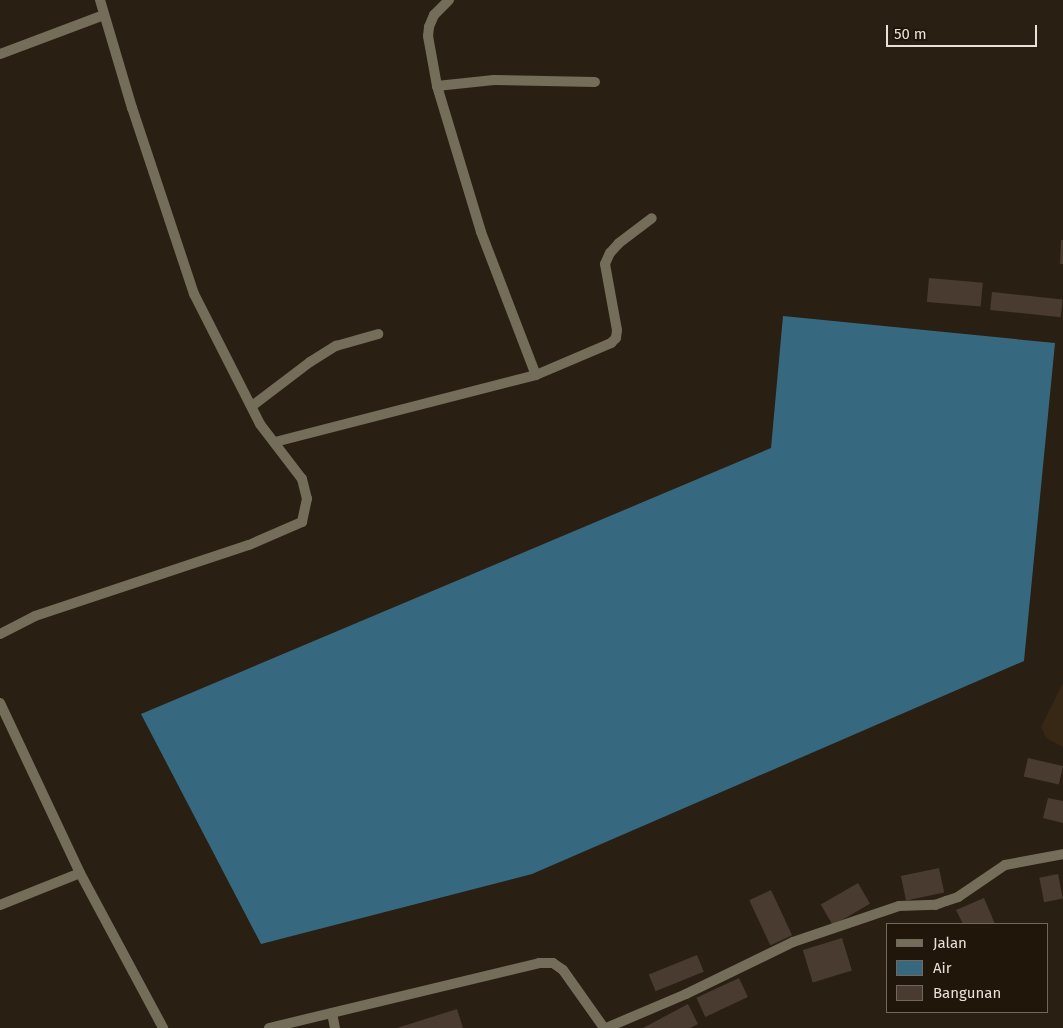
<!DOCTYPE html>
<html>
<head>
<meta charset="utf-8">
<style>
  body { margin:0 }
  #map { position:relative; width:1063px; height:1028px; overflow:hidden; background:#2a1f13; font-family:"Fira Sans",sans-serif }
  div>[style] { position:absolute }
  .built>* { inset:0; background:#372715 }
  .water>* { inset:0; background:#36697f }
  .building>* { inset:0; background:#493b2f; transform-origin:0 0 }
  .minor>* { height:10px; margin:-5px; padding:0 5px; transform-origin:5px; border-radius:5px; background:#736d5a }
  span { translate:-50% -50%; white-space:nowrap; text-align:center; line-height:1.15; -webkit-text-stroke:4.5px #21160a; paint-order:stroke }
  .legend { position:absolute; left:886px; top:923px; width:162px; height:90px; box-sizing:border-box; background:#21160a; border:1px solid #71675d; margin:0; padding:6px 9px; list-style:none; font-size:15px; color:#e9e1d9 }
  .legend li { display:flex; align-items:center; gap:10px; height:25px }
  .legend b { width:25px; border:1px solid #71675d }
  .scale { position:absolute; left:886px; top:25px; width:151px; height:22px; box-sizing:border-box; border:2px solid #e9e1d9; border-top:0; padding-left:6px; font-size:15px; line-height:18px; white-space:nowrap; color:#e9e1d9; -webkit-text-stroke:4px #21160a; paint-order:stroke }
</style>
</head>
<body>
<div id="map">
  <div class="built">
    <div style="clip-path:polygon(1063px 683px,1063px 747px,1046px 738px,1041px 727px)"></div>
  </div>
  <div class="water">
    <div style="clip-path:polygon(783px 316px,1055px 343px,1024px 661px,532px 874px,261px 944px,141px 714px,771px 448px)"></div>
  </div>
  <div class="building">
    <div style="clip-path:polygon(1061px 240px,1063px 240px,1063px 264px,1060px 264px)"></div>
    <div style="left:929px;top:278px;width:54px;height:24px;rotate:5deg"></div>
    <div style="left:992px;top:292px;width:71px;height:18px;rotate:6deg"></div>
    <div style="left:1028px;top:758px;width:36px;height:19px;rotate:13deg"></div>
    <div style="clip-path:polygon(1048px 798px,1063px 801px,1063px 823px,1043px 818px)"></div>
    <div style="left:939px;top:868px;width:25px;height:39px;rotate:78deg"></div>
    <div style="left:1058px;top:874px;width:25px;height:19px;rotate:79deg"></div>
    <div style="left:858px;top:883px;width:24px;height:43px;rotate:60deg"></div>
    <div style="left:771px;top:890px;width:50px;height:24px;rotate:65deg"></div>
    <div style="clip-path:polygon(984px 898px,995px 924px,963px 924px,956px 910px)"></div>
    <div style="left:842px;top:938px;width:34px;height:41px;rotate:73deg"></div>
    <div style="left:697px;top:955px;width:18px;height:52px;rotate:68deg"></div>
    <div style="left:739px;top:978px;width:21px;height:47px;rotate:65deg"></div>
    <div style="clip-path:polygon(688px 1004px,698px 1024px,690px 1028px,643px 1028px)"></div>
    <div style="clip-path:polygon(457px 1009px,463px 1028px,397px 1028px)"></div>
  </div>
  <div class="minor">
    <div style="left:449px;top:0;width:21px;rotate:135deg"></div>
    <div style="left:434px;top:15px;width:13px;rotate:113deg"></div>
    <div style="left:429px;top:27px;width:9px;rotate:96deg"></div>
    <div style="left:428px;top:36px;width:51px;rotate:79.8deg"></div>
    <div style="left:437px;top:86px;width:152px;rotate:73.2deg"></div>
    <div style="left:481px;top:232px;width:153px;rotate:69deg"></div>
    <div style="left:0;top:54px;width:111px;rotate:-20.6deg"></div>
    <div style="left:437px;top:86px;width:57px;rotate:-6deg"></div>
    <div style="left:494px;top:80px;width:101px;rotate:1.1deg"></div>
    <div style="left:252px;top:406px;width:73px;rotate:-37.2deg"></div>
    <div style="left:310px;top:362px;width:31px;rotate:-32deg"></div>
    <div style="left:336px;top:346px;width:44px;rotate:-15.9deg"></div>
    <div style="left:275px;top:442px;width:269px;rotate:-14.4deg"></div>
    <div style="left:536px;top:375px;width:82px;rotate:-23.1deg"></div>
    <div style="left:611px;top:343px;width:7px;rotate:-45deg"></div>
    <div style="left:616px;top:338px;width:8px;rotate:-83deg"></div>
    <div style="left:617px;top:330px;width:67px;rotate:-100.3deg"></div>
    <div style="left:605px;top:264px;width:12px;rotate:-66deg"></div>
    <div style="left:610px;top:253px;width:13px;rotate:-48deg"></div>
    <div style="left:619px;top:243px;width:41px;rotate:-37.1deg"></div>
    <div style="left:0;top:634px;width:39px;rotate:-27deg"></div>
    <div style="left:35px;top:616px;width:225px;rotate:-18.4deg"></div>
    <div style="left:249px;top:545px;width:58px;rotate:-23.5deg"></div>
    <div style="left:302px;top:522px;width:24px;rotate:-78deg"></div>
    <div style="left:307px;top:499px;width:21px;rotate:-104deg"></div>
    <div style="left:302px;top:479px;width:69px;rotate:-127.4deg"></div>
    <div style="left:260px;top:424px;width:146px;rotate:-116.9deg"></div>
    <div style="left:194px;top:294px;width:196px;rotate:-108.4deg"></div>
    <div style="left:132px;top:108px;width:113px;rotate:-106.5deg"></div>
    <div style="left:0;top:703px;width:188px;rotate:64.8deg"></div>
    <div style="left:80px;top:873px;width:176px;rotate:61.8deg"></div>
    <div style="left:0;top:905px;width:86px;rotate:-21.8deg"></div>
    <div style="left:332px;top:1013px;width:15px;rotate:79deg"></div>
    <div style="left:269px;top:1028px;width:278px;rotate:-13.5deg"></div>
    <div style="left:539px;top:963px;width:14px"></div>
    <div style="left:553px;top:963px;width:12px;rotate:35deg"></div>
    <div style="left:563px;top:970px;width:71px;rotate:54.7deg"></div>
    <div style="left:606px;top:1028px;width:87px;rotate:-23deg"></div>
    <div style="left:686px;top:994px;width:119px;rotate:-25.9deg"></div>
    <div style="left:793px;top:942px;width:112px;rotate:-18.8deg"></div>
    <div style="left:899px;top:906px;width:36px;rotate:-2deg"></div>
    <div style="left:935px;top:905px;width:12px;rotate:-20deg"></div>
    <div style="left:946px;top:901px;width:13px;rotate:-18deg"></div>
    <div style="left:958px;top:897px;width:57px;rotate:-34.2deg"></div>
    <div style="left:1005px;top:865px;width:59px;rotate:-10.7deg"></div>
  </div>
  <ul class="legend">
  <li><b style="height:6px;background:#736d5a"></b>Jalan</li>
  <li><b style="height:14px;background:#36697f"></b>Air</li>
  <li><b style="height:14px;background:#493b2f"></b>Bangunan</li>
  </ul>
  <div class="scale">50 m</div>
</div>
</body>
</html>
